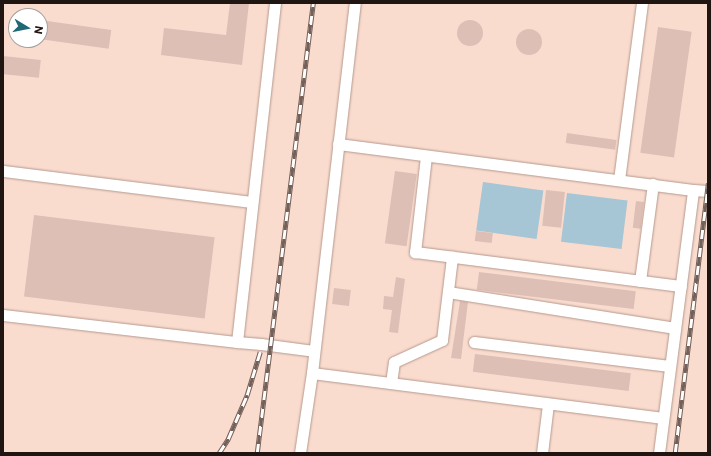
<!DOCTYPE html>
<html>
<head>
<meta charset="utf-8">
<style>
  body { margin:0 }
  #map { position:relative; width:711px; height:456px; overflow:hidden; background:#fadccf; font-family:Commissioner,sans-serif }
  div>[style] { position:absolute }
  .water>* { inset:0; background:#a6c5d5; transform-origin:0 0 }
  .building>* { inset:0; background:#debfb6; transform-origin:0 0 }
  .round { border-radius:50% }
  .roads { filter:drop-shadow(0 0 1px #b5998d) drop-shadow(0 0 1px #b5998d) }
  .minor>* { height:11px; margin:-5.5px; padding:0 5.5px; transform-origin:5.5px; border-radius:5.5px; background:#fff }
  .rail>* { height:4.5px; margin-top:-2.25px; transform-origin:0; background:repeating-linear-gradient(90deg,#fff 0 9px,#726059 0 18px); box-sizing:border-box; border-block:1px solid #726059 }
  span { translate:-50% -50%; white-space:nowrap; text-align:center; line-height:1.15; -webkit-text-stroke:3.5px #fff; paint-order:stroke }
  .frame { position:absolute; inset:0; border:4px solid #201511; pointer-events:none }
  .north { position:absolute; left:8px; top:8px; width:40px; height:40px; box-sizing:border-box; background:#fff; border:1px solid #a6a1a0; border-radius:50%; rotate:100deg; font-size:11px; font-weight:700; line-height:16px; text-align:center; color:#201511 }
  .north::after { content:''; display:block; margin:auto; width:14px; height:18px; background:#216877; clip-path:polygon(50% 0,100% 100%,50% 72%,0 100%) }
</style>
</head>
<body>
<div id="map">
  <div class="water">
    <div style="left:483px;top:182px;width:61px;height:49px;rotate:8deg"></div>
    <div style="left:567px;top:193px;width:61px;height:49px;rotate:7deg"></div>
  </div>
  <div class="building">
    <div style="clip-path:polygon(230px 3px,249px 3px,242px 65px,161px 55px,164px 28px,226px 35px)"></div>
    <div class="round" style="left:457px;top:20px;width:26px;height:26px"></div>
    <div style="left:40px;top:20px;width:72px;height:19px;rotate:8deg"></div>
    <div style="left:658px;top:27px;width:34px;height:127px;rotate:8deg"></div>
    <div class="round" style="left:516px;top:29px;width:26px;height:26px"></div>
    <div style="left:3px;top:56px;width:38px;height:18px;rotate:6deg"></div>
    <div style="left:567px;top:133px;width:50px;height:10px;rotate:8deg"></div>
    <div style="left:395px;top:171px;width:22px;height:73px;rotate:8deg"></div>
    <div style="left:546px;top:190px;width:19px;height:36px;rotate:6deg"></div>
    <div style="left:636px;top:201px;width:8px;height:27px;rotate:7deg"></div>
    <div style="left:34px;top:215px;width:182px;height:82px;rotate:7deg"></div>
    <div style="left:476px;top:231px;width:17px;height:10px;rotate:7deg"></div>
    <div style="left:479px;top:272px;width:158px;height:18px;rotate:7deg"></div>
    <div style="clip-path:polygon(396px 277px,405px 279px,398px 333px,389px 332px,392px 310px,383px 309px,384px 296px,393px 297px)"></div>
    <div style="left:334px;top:288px;width:17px;height:16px;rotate:7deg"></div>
    <div style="clip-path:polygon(460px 301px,468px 302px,461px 359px,451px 358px)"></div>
    <div style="left:475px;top:354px;width:157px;height:18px;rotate:7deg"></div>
  </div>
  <div class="roads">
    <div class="minor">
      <div style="left:338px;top:144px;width:358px;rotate:7.4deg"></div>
      <div style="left:426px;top:156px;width:97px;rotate:96.5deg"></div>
      <div style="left:415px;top:252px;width:268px;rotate:7.3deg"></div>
      <div style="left:3px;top:171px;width:251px;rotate:7.1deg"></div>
      <div style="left:619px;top:180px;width:178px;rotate:-82.6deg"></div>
      <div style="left:640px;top:281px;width:98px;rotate:-82.4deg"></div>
      <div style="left:448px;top:292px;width:230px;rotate:9deg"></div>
      <div style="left:3px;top:315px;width:236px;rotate:6.6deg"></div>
      <div style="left:237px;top:342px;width:24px;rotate:5deg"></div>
      <div style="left:261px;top:344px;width:53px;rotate:7.5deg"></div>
      <div style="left:237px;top:342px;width:341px;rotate:-83.6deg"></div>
      <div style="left:474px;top:342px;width:197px;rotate:7deg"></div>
      <div style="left:312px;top:373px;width:354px;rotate:7.3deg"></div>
      <div style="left:391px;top:383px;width:21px;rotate:-82deg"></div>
      <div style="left:394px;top:362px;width:53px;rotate:-24.6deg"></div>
      <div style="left:442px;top:340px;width:84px;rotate:-83.1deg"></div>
      <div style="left:300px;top:453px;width:81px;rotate:-81.5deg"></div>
      <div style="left:312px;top:373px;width:372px;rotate:-83.4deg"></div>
      <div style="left:542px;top:453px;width:49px;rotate:-83deg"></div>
      <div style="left:659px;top:453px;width:265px;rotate:-82.6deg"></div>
      <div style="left:693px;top:190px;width:15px;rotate:4deg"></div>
    </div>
  </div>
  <div class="rail">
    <div style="left:219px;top:453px;width:17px;rotate:-57deg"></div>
    <div style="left:228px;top:439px;width:48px;rotate:-66.6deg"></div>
    <div style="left:247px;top:395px;width:45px;rotate:-73.2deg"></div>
    <div style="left:257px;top:453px;width:453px;rotate:-82.9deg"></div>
    <div style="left:675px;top:453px;width:272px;rotate:-83deg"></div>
  </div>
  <div class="frame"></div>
  <div class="north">N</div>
</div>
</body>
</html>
